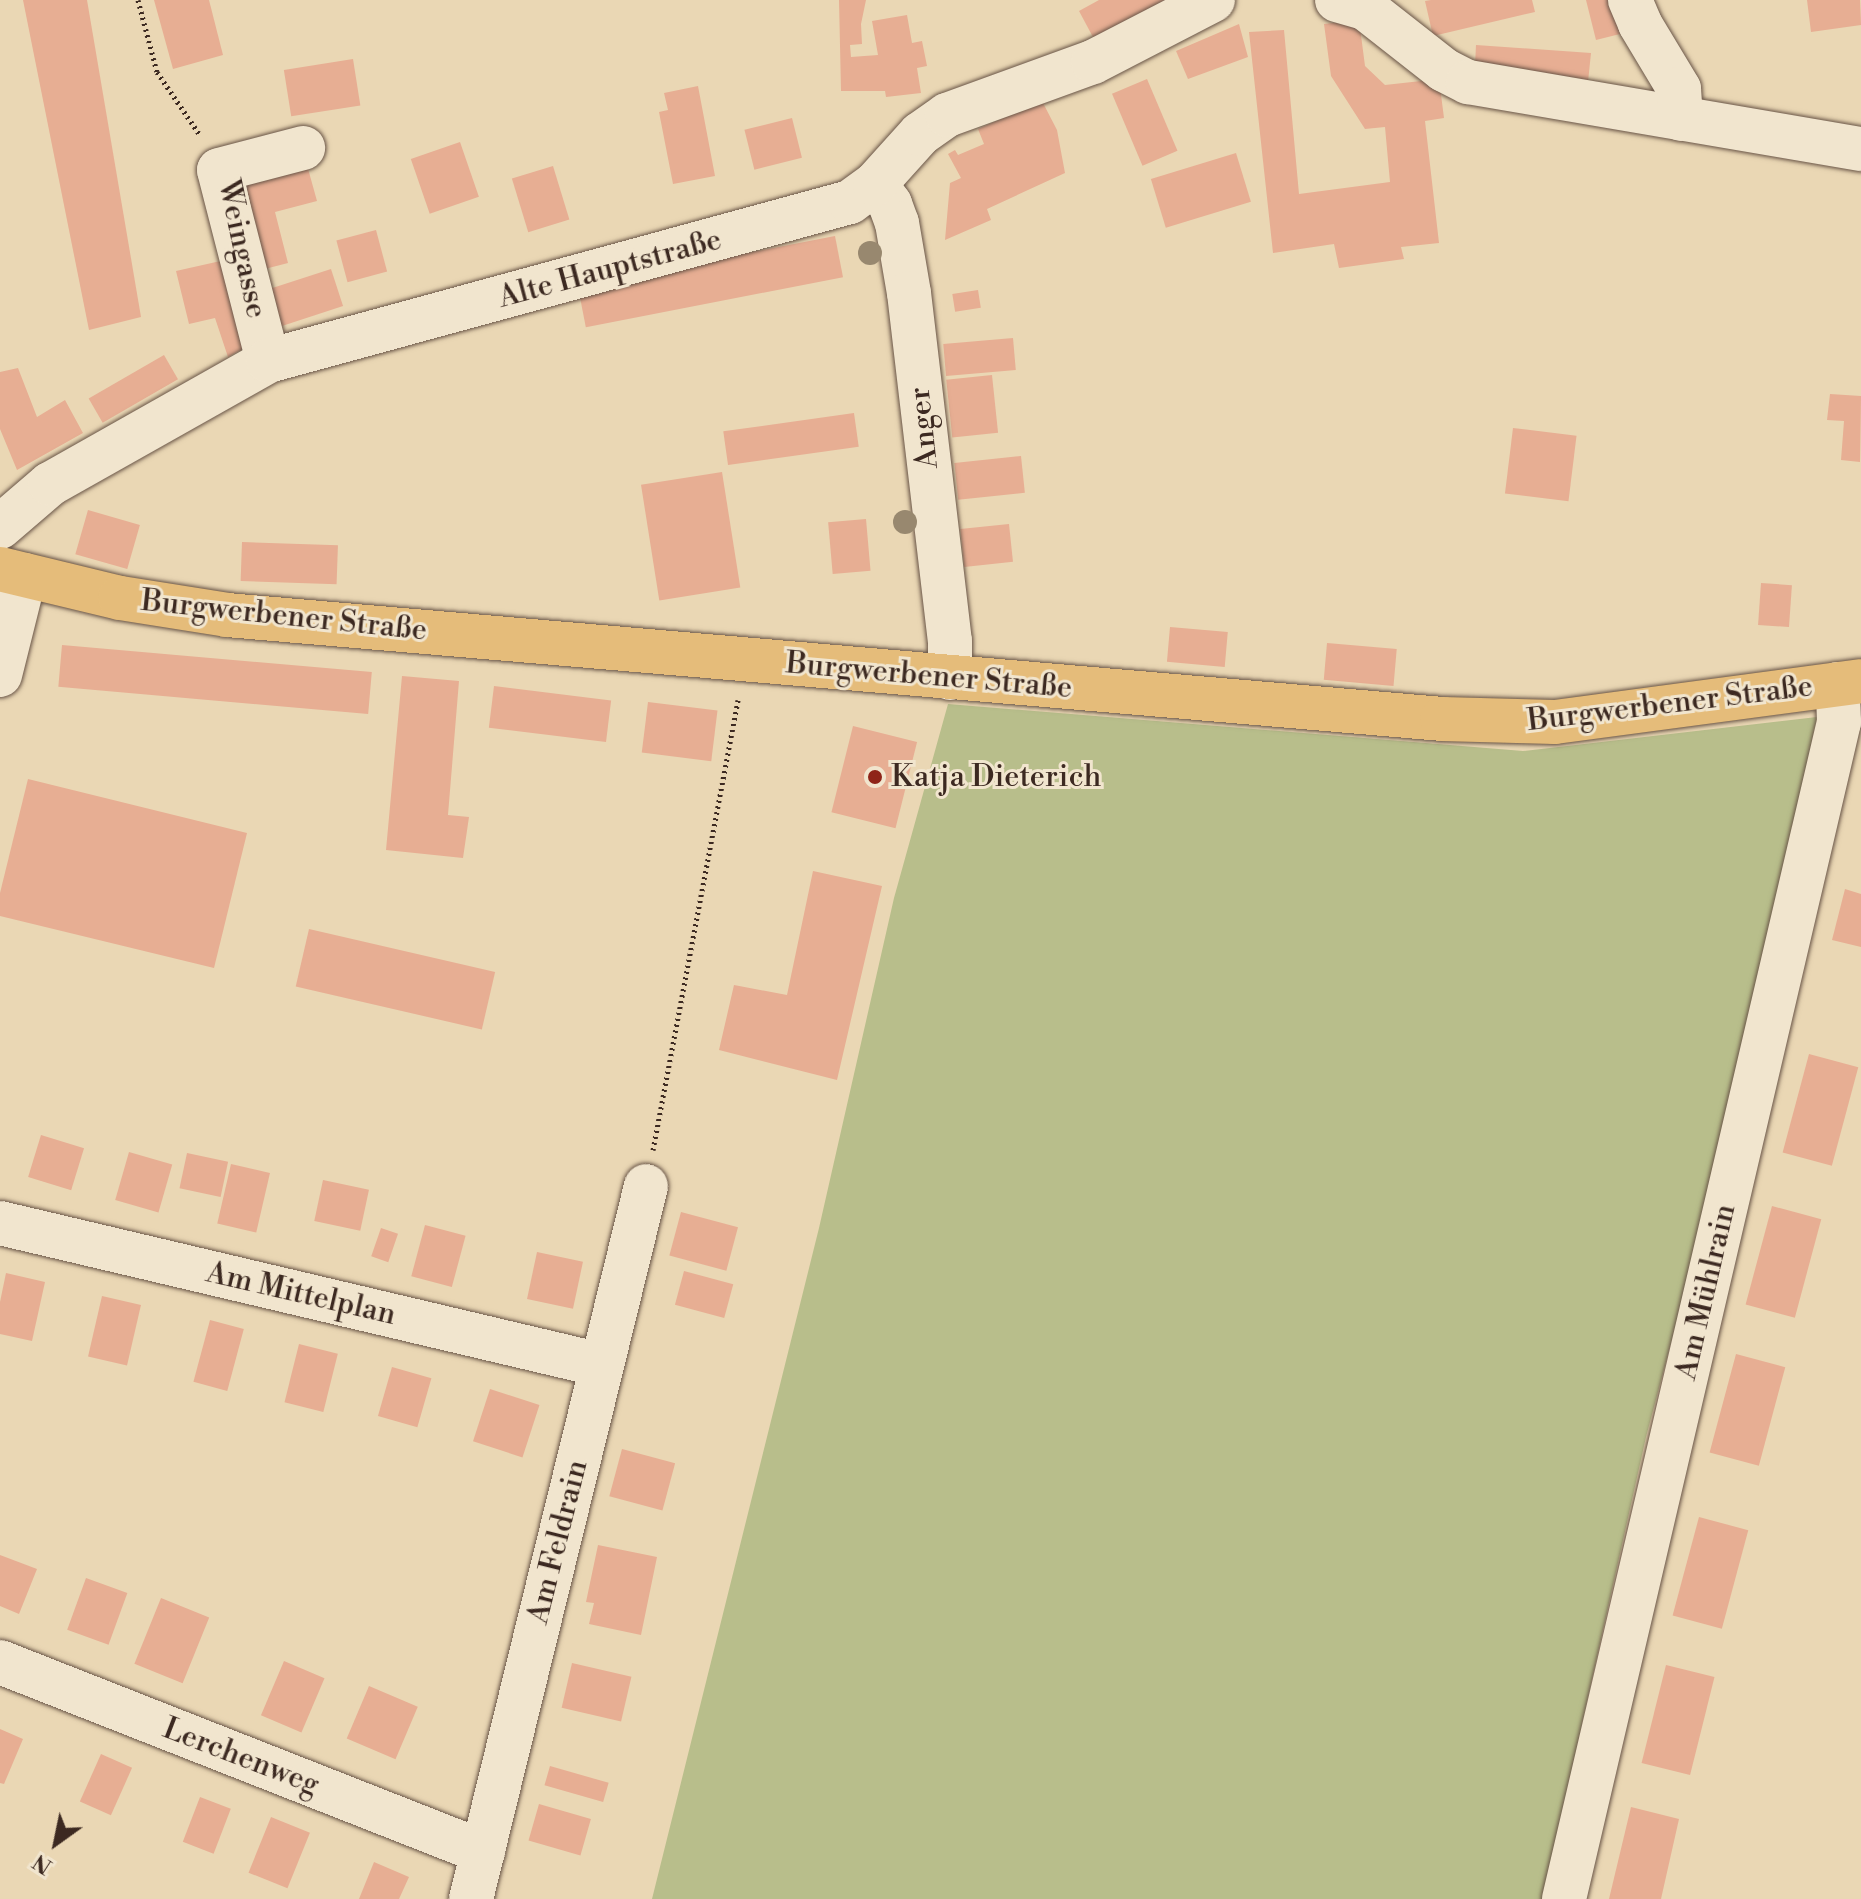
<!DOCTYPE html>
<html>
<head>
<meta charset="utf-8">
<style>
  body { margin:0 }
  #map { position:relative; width:1861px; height:1899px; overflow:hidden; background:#ead7b4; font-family:"Libre Bodoni",serif }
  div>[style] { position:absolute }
  .green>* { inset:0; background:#b8be8b }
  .building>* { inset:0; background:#e7ae93; transform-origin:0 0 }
  .path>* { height:5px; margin-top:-2.5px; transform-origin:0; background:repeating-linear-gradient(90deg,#3c2921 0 2px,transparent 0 6px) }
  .roads { filter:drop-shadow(0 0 2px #685446) drop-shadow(0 0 2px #685446) }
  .minor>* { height:44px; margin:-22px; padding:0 22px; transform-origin:22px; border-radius:22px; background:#f1e5ce }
  .major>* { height:44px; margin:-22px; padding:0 22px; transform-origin:22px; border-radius:22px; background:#e5bc7a }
  .trees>* { width:24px; height:24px; margin:-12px; border-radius:50%; background:#98886f }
  .dots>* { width:22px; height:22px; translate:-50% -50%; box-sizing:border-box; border:4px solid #f1e5ce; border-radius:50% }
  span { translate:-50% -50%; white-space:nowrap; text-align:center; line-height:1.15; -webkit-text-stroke:6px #f1e5ce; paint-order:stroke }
  .street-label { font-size:30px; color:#3c2921 }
  .poi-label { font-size:30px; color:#3c2921 }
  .left { translate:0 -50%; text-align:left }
  .north { position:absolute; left:16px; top:1803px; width:80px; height:80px; -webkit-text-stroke:6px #f1e5ce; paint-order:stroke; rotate:213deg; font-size:22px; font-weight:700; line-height:32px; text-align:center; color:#3c2921 }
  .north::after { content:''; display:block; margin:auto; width:28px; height:36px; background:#3c2921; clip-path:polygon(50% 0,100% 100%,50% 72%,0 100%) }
</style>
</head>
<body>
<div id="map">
  <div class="green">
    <div style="clip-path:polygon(948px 704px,1523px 751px,1817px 717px,1731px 1117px,1646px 1437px,1543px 1899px,652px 1899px,819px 1228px,894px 898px)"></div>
  </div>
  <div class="building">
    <div style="clip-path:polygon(23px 0,87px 0,141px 317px,89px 330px)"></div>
    <div style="clip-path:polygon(154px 0,209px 0,223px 55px,173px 69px)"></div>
    <div style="clip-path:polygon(839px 0,866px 0,861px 24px,862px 44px,850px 45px,851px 57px,878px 55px,872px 21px,907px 15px,912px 43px,922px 41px,927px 66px,917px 68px,921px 93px,886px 97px,885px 91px,841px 91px)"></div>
    <div style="clip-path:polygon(1099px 0,1166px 0,1094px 39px,1079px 11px)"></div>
    <div style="clip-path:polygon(1431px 0,1532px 0,1535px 12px,1433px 36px,1425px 1px)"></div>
    <div style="clip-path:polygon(1586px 0,1612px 0,1620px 34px,1596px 40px)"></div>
    <div style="clip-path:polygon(1807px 0,1860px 0,1861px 25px,1811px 32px)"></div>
    <div style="clip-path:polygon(1359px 20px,1365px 66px,1385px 85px,1439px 79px,1444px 118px,1425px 121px,1439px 243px,1401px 247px,1404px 259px,1339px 268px,1334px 244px,1273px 253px,1249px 32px,1284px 30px,1299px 194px,1390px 182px,1385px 127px,1365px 129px,1331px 76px,1324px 24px)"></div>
    <div style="clip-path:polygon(1239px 24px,1248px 57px,1188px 79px,1176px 51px)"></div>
    <div style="clip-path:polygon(1476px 45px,1591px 53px,1588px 82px,1475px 66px)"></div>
    <div style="left:353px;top:59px;width:47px;height:70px;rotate:81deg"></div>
    <div style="left:1147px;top:79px;width:78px;height:38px;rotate:67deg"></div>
    <div style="clip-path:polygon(698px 86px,715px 176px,673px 184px,659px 112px,668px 110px,664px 93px)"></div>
    <div style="clip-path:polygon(1042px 101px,1057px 130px,1065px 173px,987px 209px,991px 220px,945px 240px,950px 183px,961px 178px,948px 154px,955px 150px,958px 155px,984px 144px,978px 129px)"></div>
    <div style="left:792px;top:118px;width:41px;height:49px;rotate:76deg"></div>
    <div style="left:460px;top:142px;width:58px;height:52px;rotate:71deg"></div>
    <div style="left:1236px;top:153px;width:51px;height:89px;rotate:73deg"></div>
    <div style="clip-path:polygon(307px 165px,317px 201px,275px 212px,288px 263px,257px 271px,234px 183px)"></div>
    <div style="left:553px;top:166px;width:56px;height:43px;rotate:73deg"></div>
    <div style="left:376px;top:230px;width:43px;height:41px;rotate:75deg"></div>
    <div style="left:835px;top:236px;width:42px;height:262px;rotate:79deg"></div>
    <div style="clip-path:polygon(225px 260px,246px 347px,228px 357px,215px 318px,189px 324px,176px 271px)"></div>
    <div style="left:331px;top:269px;width:39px;height:77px;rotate:72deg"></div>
    <div style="left:978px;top:290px;width:18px;height:26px;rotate:81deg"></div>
    <div style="left:1013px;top:338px;width:32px;height:70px;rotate:85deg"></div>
    <div style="left:164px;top:355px;width:28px;height:87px;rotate:60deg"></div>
    <div style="clip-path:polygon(18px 368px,37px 417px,65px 400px,83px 433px,17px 470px,0 429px,0 372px)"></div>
    <div style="left:992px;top:375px;width:58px;height:46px;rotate:84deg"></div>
    <div style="clip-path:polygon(1830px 394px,1861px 396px,1860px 462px,1841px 460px,1844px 421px,1827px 420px)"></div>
    <div style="left:854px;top:413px;width:34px;height:132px;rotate:82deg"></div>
    <div style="left:1513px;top:428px;width:64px;height:66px;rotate:7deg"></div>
    <div style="left:1021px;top:456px;width:37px;height:67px;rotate:84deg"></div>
    <div style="left:722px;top:472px;width:117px;height:82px;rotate:81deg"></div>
    <div style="left:88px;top:510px;width:54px;height:46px;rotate:16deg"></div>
    <div style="left:866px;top:519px;width:52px;height:38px;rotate:85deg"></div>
    <div style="left:1009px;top:524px;width:38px;height:49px;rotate:84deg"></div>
    <div style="left:242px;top:542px;width:96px;height:39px;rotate:2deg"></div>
    <div style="left:1761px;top:583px;width:31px;height:42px;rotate:4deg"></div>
    <div style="left:1170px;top:627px;width:58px;height:35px;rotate:5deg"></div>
    <div style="left:1327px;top:643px;width:70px;height:37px;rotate:5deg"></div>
    <div style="left:62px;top:645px;width:311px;height:42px;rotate:5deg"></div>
    <div style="clip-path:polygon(402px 676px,459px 681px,448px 815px,469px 817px,463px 858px,386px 850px)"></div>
    <div style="left:494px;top:686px;width:118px;height:42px;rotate:7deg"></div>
    <div style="left:648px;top:702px;width:70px;height:51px;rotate:7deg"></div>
    <div style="left:853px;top:726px;width:66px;height:89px;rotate:14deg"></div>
    <div style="clip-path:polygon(28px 779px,247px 833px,214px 968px,0 916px,0 893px)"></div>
    <div style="clip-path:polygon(813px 871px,882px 886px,837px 1080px,719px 1050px,734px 985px,787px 995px)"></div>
    <div style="clip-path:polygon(1845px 889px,1861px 894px,1861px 947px,1832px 940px)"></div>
    <div style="left:309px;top:929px;width:191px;height:59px;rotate:13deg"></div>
    <div style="left:1809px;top:1054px;width:51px;height:102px;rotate:15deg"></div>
    <div style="left:41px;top:1135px;width:45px;height:44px;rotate:17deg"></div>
    <div style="left:129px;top:1152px;width:45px;height:50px;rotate:16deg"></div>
    <div style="left:187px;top:1153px;width:42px;height:36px;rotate:12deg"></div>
    <div style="left:231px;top:1164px;width:40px;height:61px;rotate:13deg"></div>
    <div style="left:323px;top:1180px;width:47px;height:42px;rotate:12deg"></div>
    <div style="left:1772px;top:1206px;width:51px;height:102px;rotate:15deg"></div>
    <div style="left:681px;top:1212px;width:59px;height:45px;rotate:15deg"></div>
    <div style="left:425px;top:1225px;width:42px;height:53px;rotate:15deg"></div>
    <div style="left:381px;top:1228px;width:18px;height:30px;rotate:19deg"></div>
    <div style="left:537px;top:1252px;width:47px;height:48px;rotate:12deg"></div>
    <div style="left:684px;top:1271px;width:51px;height:35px;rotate:15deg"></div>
    <div style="clip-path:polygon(6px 1273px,45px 1282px,32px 1341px,0 1334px,0 1302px)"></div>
    <div style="left:102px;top:1296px;width:40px;height:62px;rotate:13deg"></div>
    <div style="left:210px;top:1320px;width:35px;height:64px;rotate:15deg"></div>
    <div style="left:299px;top:1344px;width:40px;height:60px;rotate:14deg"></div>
    <div style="left:1736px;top:1354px;width:51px;height:102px;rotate:15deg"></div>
    <div style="left:392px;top:1367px;width:41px;height:51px;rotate:16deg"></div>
    <div style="left:490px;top:1389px;width:52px;height:55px;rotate:18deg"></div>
    <div style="left:622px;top:1449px;width:55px;height:49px;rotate:15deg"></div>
    <div style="left:1699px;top:1517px;width:51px;height:102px;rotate:15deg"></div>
    <div style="clip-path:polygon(598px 1545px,657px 1557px,641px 1635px,589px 1624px,594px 1603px,586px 1602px)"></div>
    <div style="clip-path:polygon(0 1555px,37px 1569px,19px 1614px,0 1606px)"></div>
    <div style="left:86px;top:1578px;width:44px;height:55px;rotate:20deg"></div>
    <div style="left:161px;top:1598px;width:52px;height:71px;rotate:22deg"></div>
    <div style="left:284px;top:1661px;width:44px;height:59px;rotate:23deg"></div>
    <div style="left:572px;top:1663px;width:61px;height:46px;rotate:13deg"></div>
    <div style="left:1666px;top:1665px;width:50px;height:101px;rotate:14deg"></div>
    <div style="left:369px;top:1686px;width:53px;height:57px;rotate:23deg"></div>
    <div style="clip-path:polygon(0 1729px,23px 1739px,4px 1784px,0 1783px)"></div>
    <div style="left:101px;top:1754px;width:34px;height:52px;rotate:24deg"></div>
    <div style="left:550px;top:1766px;width:61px;height:20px;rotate:16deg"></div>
    <div style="left:200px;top:1797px;width:33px;height:48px;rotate:21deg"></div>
    <div style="left:539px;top:1804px;width:54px;height:38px;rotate:16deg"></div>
    <div style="clip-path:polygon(1631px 1807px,1679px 1819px,1661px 1899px,1609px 1899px)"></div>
    <div style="left:271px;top:1817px;width:42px;height:60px;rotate:22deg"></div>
    <div style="clip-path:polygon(374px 1862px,409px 1877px,399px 1899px,359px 1899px)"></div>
  </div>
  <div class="path">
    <div style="left:138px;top:0;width:74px;rotate:75.2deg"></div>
    <div style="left:157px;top:72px;width:76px;rotate:55.7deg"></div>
    <div style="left:653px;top:1150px;width:458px;rotate:-79.3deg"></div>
  </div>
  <div class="roads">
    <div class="minor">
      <div style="left:1337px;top:0;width:29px;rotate:16deg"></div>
      <div style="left:1365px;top:8px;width:100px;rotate:38.1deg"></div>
      <div style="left:1444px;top:70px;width:27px;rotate:27deg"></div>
      <div style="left:1468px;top:82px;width:399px;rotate:9.7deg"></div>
      <div style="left:1630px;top:0;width:26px;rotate:67deg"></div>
      <div style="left:1640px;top:24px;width:76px;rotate:59deg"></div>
      <div style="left:1679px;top:89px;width:30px;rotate:86deg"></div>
      <div style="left:875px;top:184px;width:25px;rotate:53deg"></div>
      <div style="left:890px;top:204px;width:20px;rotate:70deg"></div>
      <div style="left:897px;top:223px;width:71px;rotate:80.3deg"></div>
      <div style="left:909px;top:293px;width:350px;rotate:83.3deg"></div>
      <div style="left:950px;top:641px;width:37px;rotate:90deg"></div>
      <div style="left:268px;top:361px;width:197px;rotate:-104.4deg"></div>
      <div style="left:219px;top:170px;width:87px;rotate:-14.7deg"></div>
      <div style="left:0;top:527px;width:66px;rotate:-40.7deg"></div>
      <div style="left:50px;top:484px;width:250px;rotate:-29.4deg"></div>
      <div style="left:268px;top:361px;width:603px;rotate:-15.28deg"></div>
      <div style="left:850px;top:202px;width:31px;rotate:-36deg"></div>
      <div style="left:875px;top:184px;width:67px;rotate:-48deg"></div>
      <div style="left:920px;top:134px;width:33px;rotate:-35deg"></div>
      <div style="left:947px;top:115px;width:155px;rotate:-20deg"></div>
      <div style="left:1093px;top:62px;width:135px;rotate:-27.3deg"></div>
      <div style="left:0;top:675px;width:103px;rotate:-76deg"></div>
      <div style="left:0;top:1223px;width:618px;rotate:13.29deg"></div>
      <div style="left:0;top:1662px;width:519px;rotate:21.47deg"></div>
      <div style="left:471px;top:1899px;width:734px;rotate:-76.21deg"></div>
      <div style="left:1564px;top:1899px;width:1209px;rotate:-76.85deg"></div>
      <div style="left:1839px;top:722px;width:38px;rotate:-92deg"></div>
    </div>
    <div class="major">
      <div style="left:0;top:569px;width:123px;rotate:13.6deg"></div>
      <div style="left:120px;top:598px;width:108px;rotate:9deg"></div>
      <div style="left:227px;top:615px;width:1219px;rotate:4.89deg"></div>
      <div style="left:1442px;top:719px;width:113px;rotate:1.5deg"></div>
      <div style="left:1555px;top:722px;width:309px;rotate:-7.6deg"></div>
    </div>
  </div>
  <div class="trees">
    <div style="left:870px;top:253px"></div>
    <div style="left:905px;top:522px"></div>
  </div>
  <div class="dots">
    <div style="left:875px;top:777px;background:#8f2418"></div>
  </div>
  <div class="street-label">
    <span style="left:242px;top:249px;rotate:78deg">Weingasse</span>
    <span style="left:610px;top:269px;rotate:-15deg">Alte Hauptstraße</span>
    <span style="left:924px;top:428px;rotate:-96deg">Anger</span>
    <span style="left:284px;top:616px;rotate:6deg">Burgwerbener Straße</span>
    <span style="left:929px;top:676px;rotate:5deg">Burgwerbener Straße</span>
    <span style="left:1670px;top:704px;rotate:-7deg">Burgwerbener Straße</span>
    <span style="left:1706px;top:1292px;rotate:-77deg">Am Mühlrain</span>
    <span style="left:301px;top:1294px;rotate:13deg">Am Mittelplan</span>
    <span style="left:558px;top:1542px;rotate:-76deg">Am Feldrain</span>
    <span style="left:241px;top:1757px;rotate:21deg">Lerchenweg</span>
  </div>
  <div class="poi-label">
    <span class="left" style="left:891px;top:777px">Katja Dieterich</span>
  </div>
  <div class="north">N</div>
</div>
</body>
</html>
